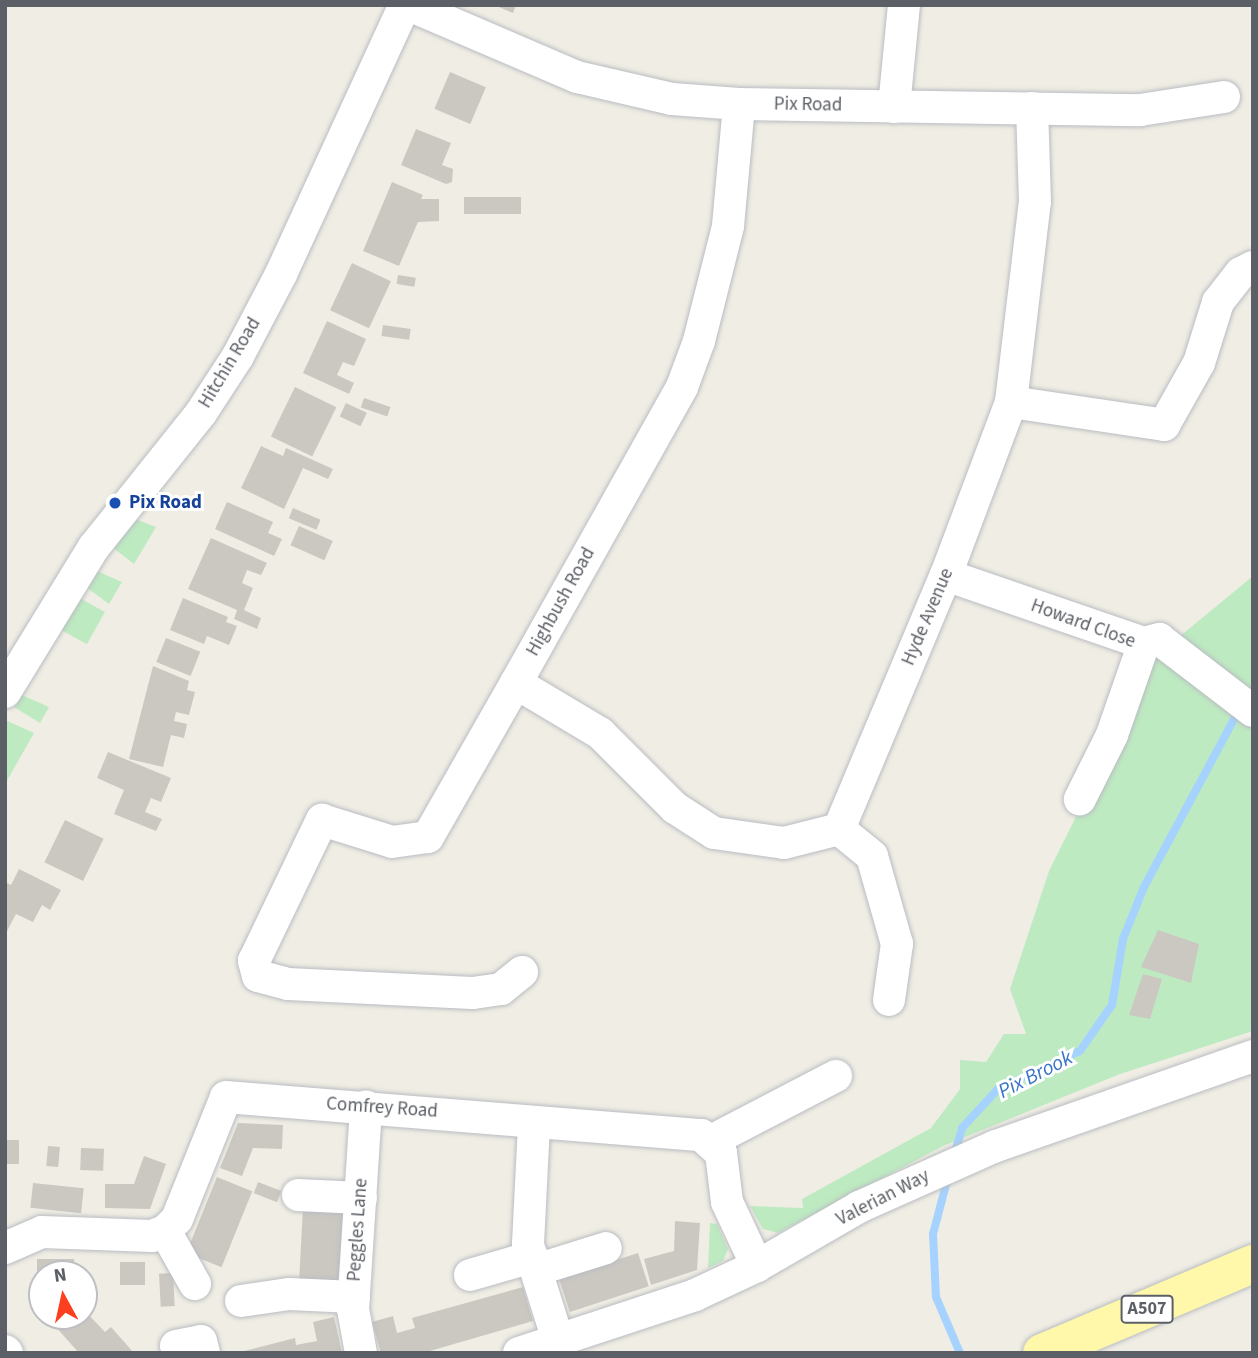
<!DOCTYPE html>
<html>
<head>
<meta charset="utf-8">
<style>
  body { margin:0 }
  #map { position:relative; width:1258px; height:1358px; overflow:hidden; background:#f0eee4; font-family:"Source Sans 3",sans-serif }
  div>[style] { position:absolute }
  .green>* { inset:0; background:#beeac1; transform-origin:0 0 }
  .stream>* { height:8px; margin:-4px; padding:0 4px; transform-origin:4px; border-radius:4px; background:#a5d2ff }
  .building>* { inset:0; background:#cbc8c1; transform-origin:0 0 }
  .roads { filter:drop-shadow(0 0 2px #b9bcc2) drop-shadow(0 0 2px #b9bcc2) }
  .minor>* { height:32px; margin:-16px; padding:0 16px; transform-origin:16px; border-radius:16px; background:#fff }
  .major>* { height:38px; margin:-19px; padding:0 19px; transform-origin:19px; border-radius:19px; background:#fff7aa }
  .dots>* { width:19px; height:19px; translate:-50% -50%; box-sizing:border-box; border:4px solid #fff; border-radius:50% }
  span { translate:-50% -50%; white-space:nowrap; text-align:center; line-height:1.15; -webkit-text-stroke:6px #fff; paint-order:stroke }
  .shield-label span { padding:2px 5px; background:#fff; border:2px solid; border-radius:5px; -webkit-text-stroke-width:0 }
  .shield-label { font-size:18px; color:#5c6066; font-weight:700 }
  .street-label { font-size:19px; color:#5c6066 }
  .transit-label { font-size:19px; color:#164399; font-weight:700 }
  .left { translate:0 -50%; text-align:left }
  .water-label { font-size:21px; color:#3874c6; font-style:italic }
  .frame { position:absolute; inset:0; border:7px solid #5c6066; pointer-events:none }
  .north { position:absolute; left:28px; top:1260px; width:70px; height:70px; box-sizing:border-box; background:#fff; border:2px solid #bebfc2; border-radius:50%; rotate:352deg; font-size:19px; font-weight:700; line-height:28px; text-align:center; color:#5c6066 }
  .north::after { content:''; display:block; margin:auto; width:24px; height:32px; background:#fc401f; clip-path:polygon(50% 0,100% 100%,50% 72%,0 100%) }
</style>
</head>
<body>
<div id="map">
  <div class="green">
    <div style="clip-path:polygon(135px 519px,156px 527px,134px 564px,112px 547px)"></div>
    <div style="clip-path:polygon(97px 571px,122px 582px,109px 604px,86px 587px)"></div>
    <div style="clip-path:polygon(1253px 576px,1253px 696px,1179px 637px)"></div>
    <div style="left:76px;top:596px;width:33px;height:37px;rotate:29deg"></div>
    <div style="clip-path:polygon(1158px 651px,1253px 724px,1253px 1031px,1120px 1074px,943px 1146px,778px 1233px,763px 1229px,750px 1206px,803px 1208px,802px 1199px,931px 1128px,960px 1089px,960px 1060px,986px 1062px,1004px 1034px,1026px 1034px,1010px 989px,1049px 871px)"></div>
    <div style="clip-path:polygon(22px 695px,49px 707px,40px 723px,14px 707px)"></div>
    <div style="clip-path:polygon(5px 720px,34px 733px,5px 784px)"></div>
    <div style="clip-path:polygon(710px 1223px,717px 1224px,728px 1249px,723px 1261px,708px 1268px)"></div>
  </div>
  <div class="stream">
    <div style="left:954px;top:1155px;width:28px;rotate:-73deg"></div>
    <div style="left:962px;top:1128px;width:53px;rotate:-47.3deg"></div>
    <div style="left:998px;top:1089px;width:90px;rotate:-24.9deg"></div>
    <div style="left:1080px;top:1051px;width:56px;rotate:-55.2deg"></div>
    <div style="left:1112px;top:1005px;width:67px;rotate:-80.5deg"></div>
    <div style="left:1123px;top:939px;width:56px;rotate:-68deg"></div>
    <div style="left:1144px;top:887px;width:203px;rotate:-61.8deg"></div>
    <div style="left:948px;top:1177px;width:59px;rotate:104.7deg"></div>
    <div style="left:933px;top:1234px;width:63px;rotate:87.3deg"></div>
    <div style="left:936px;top:1297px;width:61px;rotate:66.8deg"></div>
  </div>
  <div class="building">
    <div style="clip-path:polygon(494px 5px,516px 5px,513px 13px)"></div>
    <div style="left:450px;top:72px;width:39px;height:40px;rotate:23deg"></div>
    <div style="clip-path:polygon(416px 129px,451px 143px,442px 165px,453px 169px,452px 182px,446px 184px,401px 165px)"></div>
    <div style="clip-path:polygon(392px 182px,423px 195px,421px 199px,439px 199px,439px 221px,418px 222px,399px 266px,363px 251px)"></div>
    <div style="left:521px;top:197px;width:17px;height:57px;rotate:90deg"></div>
    <div style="left:352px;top:263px;width:43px;height:52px;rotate:25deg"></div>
    <div style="left:398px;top:275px;width:18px;height:9px;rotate:9deg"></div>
    <div style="clip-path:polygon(327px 321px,366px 339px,354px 366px,343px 362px,337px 375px,354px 383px,349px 394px,303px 373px)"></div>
    <div style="left:383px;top:325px;width:28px;height:11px;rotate:8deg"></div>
    <div style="left:295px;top:387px;width:46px;height:55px;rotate:26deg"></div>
    <div style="left:364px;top:398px;width:28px;height:10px;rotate:19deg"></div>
    <div style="left:346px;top:403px;width:23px;height:15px;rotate:25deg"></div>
    <div style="clip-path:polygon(261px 446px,283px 456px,286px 448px,333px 469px,328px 479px,303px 468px,284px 509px,241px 488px)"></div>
    <div style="clip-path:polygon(227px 502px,273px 522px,268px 533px,282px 539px,274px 556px,215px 529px)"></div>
    <div style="left:293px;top:508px;width:30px;height:11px;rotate:23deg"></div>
    <div style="left:299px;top:526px;width:37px;height:21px;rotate:24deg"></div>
    <div style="clip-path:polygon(211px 538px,267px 563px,261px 575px,247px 570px,242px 583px,253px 588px,244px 610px,261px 618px,257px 629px,234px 619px,237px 610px,188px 589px)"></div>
    <div style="clip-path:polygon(183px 598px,228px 617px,226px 622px,237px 626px,229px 645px,207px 636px,204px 644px,170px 630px)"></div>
    <div style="left:166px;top:638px;width:37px;height:26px;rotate:22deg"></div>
    <div style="clip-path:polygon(153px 666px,189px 681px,187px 690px,195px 692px,189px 715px,176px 712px,174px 721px,187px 724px,184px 738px,171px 735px,163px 767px,129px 759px)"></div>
    <div style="clip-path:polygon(108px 752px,171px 778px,161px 802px,151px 798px,145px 812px,162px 819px,156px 831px,114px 814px,124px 790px,97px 778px)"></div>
    <div style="left:65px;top:820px;width:43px;height:47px;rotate:26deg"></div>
    <div style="clip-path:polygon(19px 869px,61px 890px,50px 910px,42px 905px,33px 922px,16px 914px,5px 935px,5px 882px,11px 885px)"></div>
    <div style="clip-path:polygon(1158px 930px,1199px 944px,1191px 983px,1141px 967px)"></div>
    <div style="clip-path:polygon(1143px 974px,1162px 979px,1150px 1019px,1129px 1015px)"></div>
    <div style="clip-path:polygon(238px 1123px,283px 1125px,282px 1149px,253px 1148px,242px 1176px,220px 1168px)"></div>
    <div style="left:5px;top:1140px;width:14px;height:24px"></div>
    <div style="left:48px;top:1146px;width:12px;height:20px;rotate:5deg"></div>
    <div style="left:81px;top:1148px;width:23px;height:22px;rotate:2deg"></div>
    <div style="clip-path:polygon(144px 1156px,166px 1164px,150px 1209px,105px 1208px,105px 1184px,134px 1184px)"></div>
    <div style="left:217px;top:1177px;width:38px;height:82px;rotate:22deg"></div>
    <div style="left:258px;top:1182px;width:25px;height:12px;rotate:21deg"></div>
    <div style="left:33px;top:1183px;width:51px;height:25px;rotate:6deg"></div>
    <div style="left:303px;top:1207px;width:41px;height:81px;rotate:3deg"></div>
    <div style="clip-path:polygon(675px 1221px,700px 1223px,697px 1270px,651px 1285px,644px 1259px,674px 1251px)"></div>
    <div style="left:638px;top:1253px;width:35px;height:83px;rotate:72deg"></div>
    <div style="clip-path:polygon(37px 1259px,74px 1259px,75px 1274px,42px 1274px,42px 1311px,37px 1306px)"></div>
    <div style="left:120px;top:1262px;width:25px;height:23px"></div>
    <div style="left:173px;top:1273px;width:33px;height:14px;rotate:87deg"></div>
    <div style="clip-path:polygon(523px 1287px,533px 1321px,423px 1353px,381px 1353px,372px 1322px,393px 1316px,397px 1333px,415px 1328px,412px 1318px)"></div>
    <div style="clip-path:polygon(84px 1310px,105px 1332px,111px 1327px,134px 1353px,79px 1353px,46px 1316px,84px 1316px)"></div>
    <div style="clip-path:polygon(334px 1317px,342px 1353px,236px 1353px,295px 1338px,296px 1345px,317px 1341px,313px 1322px)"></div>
  </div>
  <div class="roads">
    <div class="minor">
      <div style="left:409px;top:5px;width:183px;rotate:23.2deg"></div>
      <div style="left:577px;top:77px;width:98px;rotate:13deg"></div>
      <div style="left:672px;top:99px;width:67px;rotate:4.3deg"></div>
      <div style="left:739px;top:104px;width:401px;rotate:0.9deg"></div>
      <div style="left:1140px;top:110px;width:85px;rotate:-8.8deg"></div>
      <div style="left:894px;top:107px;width:102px;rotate:-84.4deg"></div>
      <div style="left:1011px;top:402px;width:155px;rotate:8.5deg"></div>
      <div style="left:1164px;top:425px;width:71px;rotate:-60.6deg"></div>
      <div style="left:1199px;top:363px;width:64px;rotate:-72.7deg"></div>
      <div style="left:1218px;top:302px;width:37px;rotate:-52deg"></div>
      <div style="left:1241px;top:273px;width:13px;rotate:-27deg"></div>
      <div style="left:946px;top:575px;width:209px;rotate:19deg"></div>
      <div style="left:1144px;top:643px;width:97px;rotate:109.2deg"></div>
      <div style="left:1112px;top:735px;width:72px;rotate:116.6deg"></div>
      <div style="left:1144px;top:643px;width:16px;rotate:-15deg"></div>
      <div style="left:1159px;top:639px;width:118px;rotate:37.5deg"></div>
      <div style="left:516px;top:683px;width:98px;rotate:30.8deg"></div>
      <div style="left:600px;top:733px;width:106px;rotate:45deg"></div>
      <div style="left:675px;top:808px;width:46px;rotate:32.7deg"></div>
      <div style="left:714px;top:833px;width:71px;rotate:8.1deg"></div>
      <div style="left:784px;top:843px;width:57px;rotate:-14.3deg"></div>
      <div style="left:5px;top:692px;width:170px;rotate:-58.5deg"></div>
      <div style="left:94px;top:547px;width:171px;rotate:-51.4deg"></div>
      <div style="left:201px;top:413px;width:68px;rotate:-57deg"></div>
      <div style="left:238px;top:356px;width:93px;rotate:-62.3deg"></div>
      <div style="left:281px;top:274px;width:296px;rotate:-65.3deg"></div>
      <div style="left:522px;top:972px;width:27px;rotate:141deg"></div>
      <div style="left:501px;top:989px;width:29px;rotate:172deg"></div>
      <div style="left:472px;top:993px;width:184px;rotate:-177.2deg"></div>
      <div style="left:288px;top:984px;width:31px;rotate:-165deg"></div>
      <div style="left:258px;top:976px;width:16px;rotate:-105deg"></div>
      <div style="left:254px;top:961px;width:157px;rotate:-64.3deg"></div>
      <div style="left:322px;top:820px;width:73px;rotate:17.4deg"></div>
      <div style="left:392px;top:842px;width:36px;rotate:-8deg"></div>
      <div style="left:428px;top:837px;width:177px;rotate:-60.3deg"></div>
      <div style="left:516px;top:683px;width:339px;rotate:-60.7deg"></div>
      <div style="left:682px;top:387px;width:49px;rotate:-69.7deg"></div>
      <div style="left:699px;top:341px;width:119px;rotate:-75.8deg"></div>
      <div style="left:728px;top:226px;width:122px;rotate:-84.8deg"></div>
      <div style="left:889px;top:1000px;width:57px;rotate:-81.9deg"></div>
      <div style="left:897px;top:944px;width:91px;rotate:-105.9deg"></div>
      <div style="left:872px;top:856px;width:43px;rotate:-140.7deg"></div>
      <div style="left:839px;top:829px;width:276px;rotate:-67.2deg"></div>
      <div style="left:946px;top:575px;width:185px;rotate:-69.4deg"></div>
      <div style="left:1011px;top:402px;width:201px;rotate:-83.2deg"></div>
      <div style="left:1035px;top:202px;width:94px;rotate:-91.8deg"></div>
      <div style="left:534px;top:1125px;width:120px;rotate:92.9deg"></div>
      <div style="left:528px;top:1245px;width:100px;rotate:72.5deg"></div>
      <div style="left:711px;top:1141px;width:141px;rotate:-27.5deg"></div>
      <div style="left:298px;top:1195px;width:63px;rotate:2.7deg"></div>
      <div style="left:165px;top:1231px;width:61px;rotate:60.5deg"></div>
      <div style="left:5px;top:1248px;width:40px;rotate:-23.4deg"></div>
      <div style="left:42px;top:1232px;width:110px;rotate:2.1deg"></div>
      <div style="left:152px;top:1236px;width:14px;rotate:-21deg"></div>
      <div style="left:165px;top:1231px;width:17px;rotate:-45deg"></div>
      <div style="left:177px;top:1219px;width:131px;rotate:-68.1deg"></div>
      <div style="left:226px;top:1097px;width:477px;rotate:4.6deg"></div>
      <div style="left:701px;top:1135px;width:27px;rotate:42deg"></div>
      <div style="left:721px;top:1153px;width:49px;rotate:83deg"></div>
      <div style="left:727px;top:1202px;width:71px;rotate:64.9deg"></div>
      <div style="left:536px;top:1270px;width:73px;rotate:-17.4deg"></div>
      <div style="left:470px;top:1275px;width:65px;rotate:-16.2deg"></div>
      <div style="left:241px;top:1301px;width:49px;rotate:-8.3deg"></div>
      <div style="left:289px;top:1294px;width:65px;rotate:2.6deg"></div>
      <div style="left:176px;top:1346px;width:25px;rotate:-11deg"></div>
      <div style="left:201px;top:1341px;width:12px;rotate:76deg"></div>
      <div style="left:5px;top:1351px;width:3px;rotate:45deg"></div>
      <div style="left:361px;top:1353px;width:45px;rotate:-100.3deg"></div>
      <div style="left:353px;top:1309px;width:203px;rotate:-86.3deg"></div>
      <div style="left:519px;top:1353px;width:185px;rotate:-18.2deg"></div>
      <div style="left:695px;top:1295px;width:68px;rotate:-25.1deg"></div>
      <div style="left:757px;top:1266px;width:118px;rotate:-30deg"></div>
      <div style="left:859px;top:1207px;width:150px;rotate:-24deg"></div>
      <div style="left:996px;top:1146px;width:272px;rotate:-19.3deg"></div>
    </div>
    <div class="major">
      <div style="left:1042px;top:1353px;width:229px;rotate:-22.9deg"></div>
    </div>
  </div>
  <div class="dots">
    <div style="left:115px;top:503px;background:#1a4fb4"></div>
  </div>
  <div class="shield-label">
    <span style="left:1147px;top:1309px">A507</span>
  </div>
  <div class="street-label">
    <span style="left:808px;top:105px;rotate:1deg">Pix Road</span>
    <span style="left:230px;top:363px;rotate:-59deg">Hitchin Road</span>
    <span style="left:561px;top:602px;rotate:-61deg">Highbush Road</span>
    <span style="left:928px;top:617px;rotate:-67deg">Hyde Avenue</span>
    <span style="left:1083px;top:624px;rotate:20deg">Howard Close</span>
    <span style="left:382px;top:1108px;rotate:4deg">Comfrey Road</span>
    <span style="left:883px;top:1198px;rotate:-27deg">Valerian Way</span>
    <span style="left:358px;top:1230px;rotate:-86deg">Peggles Lane</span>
  </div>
  <div class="transit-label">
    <span class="left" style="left:129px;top:503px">Pix Road</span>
  </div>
  <div class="water-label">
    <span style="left:1035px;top:1074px;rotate:-27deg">Pix Brook</span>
  </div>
  <div class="frame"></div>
  <div class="north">N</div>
</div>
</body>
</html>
